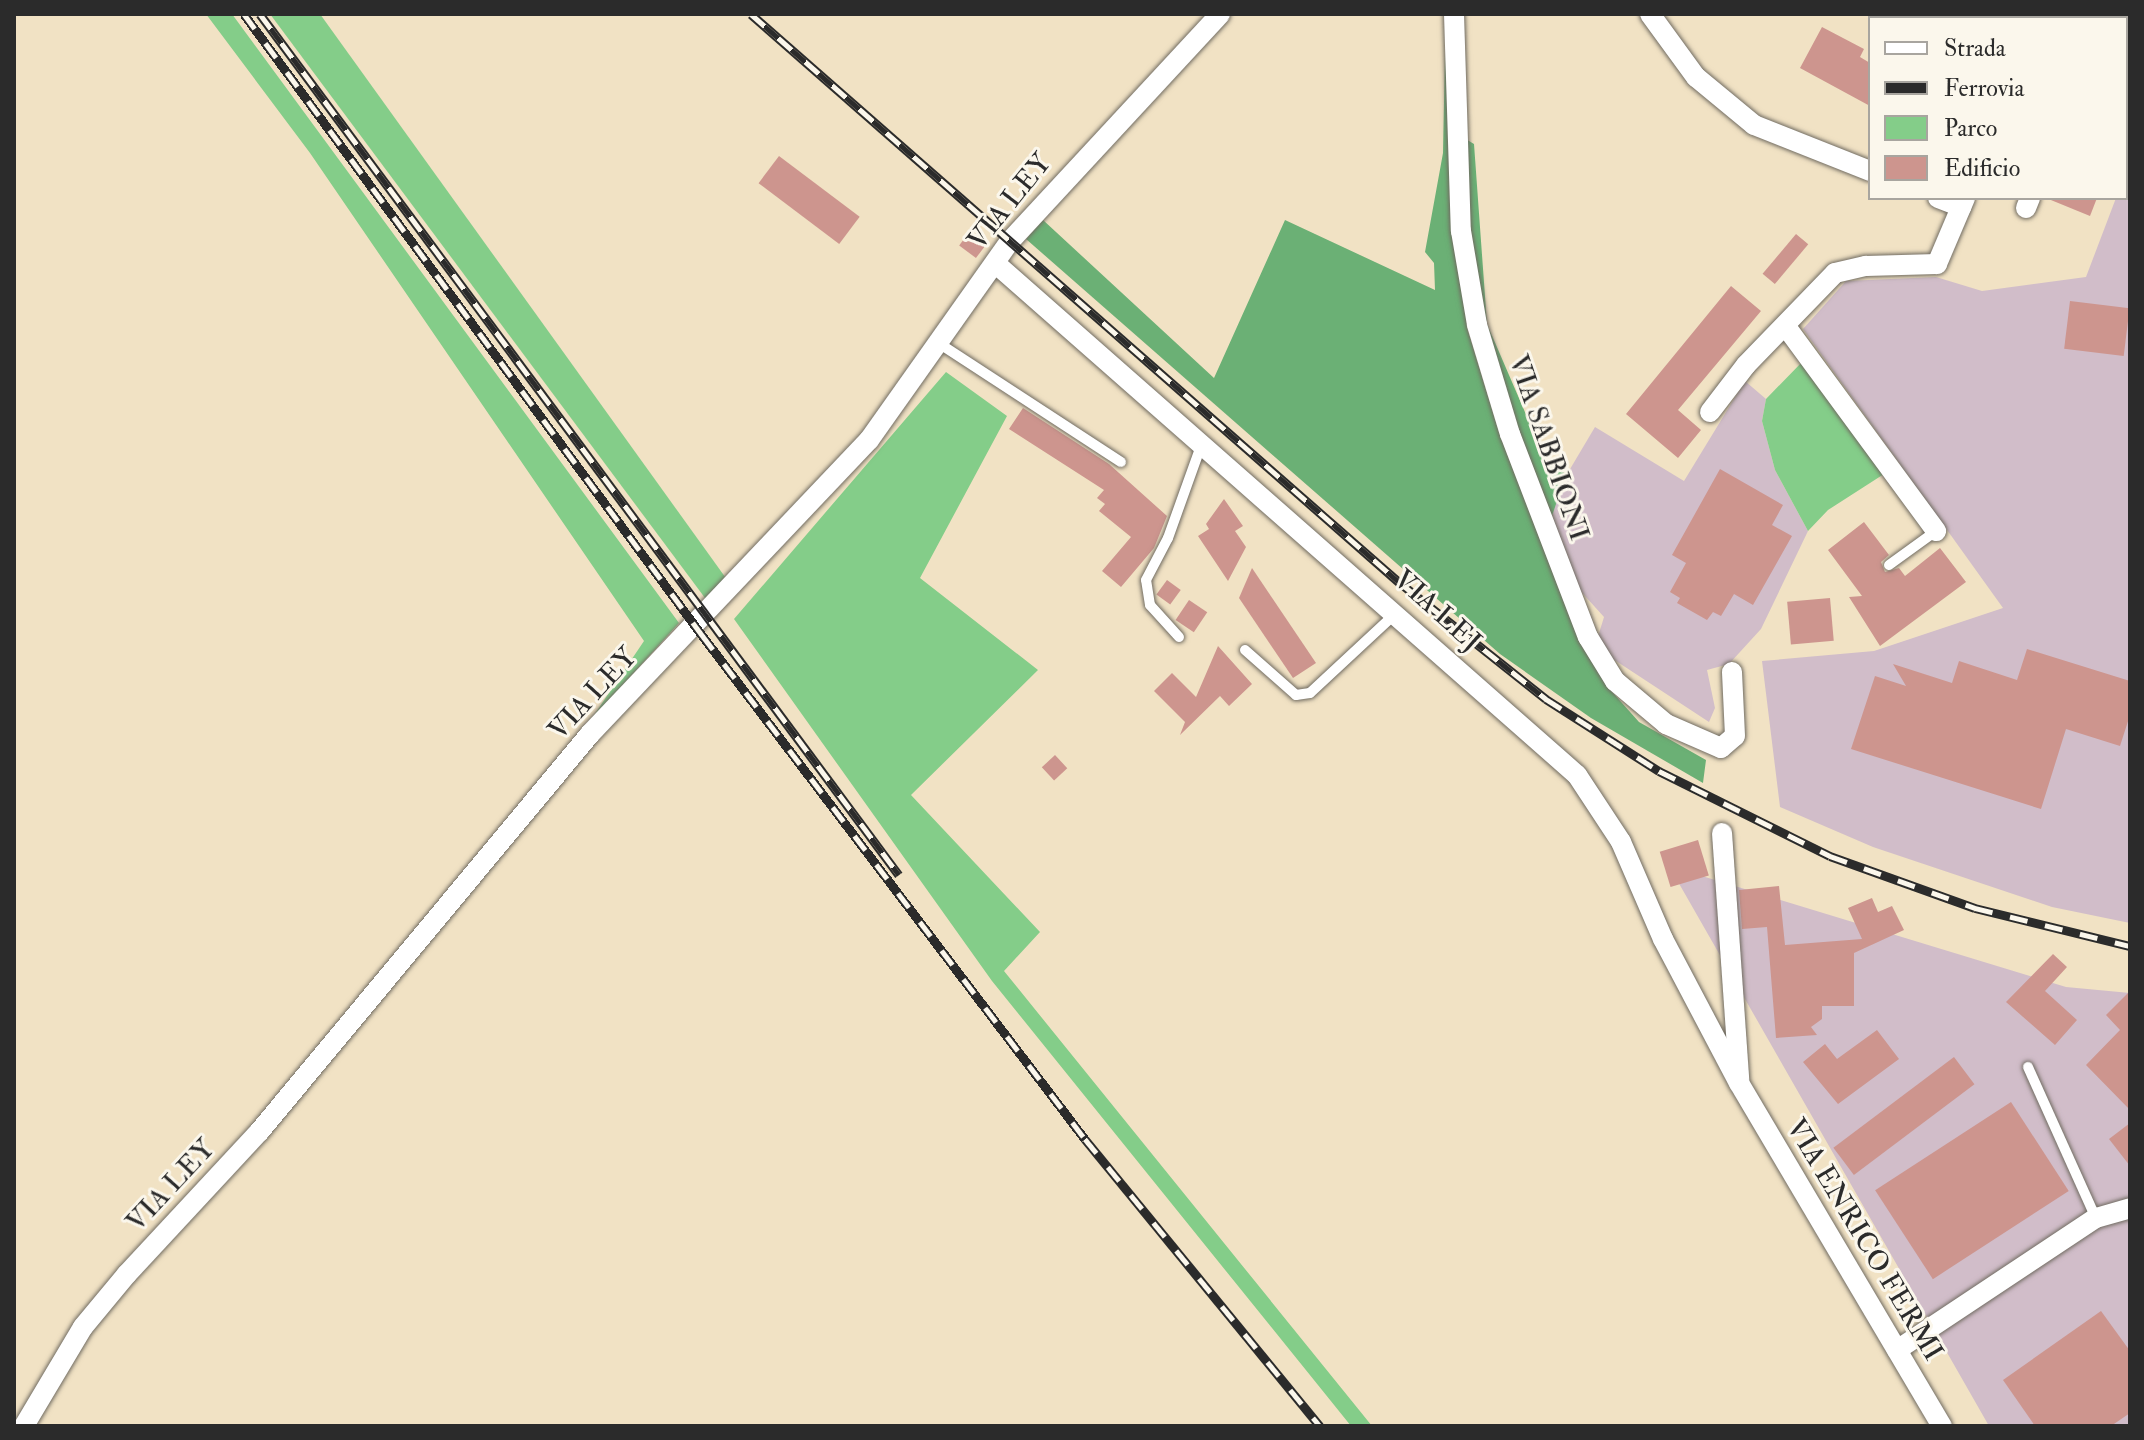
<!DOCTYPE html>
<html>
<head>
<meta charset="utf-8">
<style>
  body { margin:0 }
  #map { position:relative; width:2144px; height:1440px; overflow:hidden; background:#f1e2c4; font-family:"IM FELL Double Pica",serif }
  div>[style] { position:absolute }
  .industrial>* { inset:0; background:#d1bdc9 }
  .green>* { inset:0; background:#84cd89 }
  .forest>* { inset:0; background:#6bb075 }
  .building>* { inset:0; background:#cd958e; transform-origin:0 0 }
  .roads { filter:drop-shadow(0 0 2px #706b61) drop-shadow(0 0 2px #706b61) }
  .service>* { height:10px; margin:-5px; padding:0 5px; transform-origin:5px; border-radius:5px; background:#fff }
  .minor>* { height:20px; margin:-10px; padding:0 10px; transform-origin:10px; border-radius:10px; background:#fff }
  .rail>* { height:9px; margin-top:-4.5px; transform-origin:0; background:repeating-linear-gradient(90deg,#fbf7ec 0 18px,#2b2b2b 0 36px); box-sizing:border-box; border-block:2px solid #2b2b2b }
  span { translate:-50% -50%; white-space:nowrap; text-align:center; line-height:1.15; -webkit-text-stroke:6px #fbf7ec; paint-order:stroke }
  .street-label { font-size:28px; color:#2b2b2b }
  .frame { position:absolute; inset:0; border:16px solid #2b2b2b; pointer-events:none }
  .legend { position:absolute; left:1868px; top:16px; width:260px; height:184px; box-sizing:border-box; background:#fbf7ec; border:2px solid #a8a59f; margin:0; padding:10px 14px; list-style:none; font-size:24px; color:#2b2b2b }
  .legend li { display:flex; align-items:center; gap:16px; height:40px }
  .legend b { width:40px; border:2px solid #a8a59f }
</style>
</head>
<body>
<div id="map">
  <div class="industrial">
    <div style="clip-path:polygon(2130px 163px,2130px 923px,2052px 907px,1873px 847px,1780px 807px,1762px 661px,1874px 651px,2003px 608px,1803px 329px,1846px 281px,1936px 277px,1982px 291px,2086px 277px,2116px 198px,2126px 198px)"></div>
    <div style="clip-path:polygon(1745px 381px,1766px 399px,1762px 421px,1775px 470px,1808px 531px,1761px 629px,1729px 664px,1707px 670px,1715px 708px,1709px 722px,1613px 659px,1597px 640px,1604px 617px,1576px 586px,1552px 516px,1557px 491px,1595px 427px,1684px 481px)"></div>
    <div style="clip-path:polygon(1669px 866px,2066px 987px,2130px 993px,2130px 1426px,1989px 1426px)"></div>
  </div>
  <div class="green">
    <div style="clip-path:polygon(206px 14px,232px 14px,679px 623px,590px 721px,644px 641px,310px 153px)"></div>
    <div style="clip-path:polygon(270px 14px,320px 14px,728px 581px,708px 602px)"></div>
    <div style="clip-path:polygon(1803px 361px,1884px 474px,1828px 510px,1808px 531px,1775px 470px,1762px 421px,1766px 399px)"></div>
    <div style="clip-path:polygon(946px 372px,1007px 416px,920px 578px,1038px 670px,911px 795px,1040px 932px,1004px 971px,1372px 1426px,1351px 1426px,992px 981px,734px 619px)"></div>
  </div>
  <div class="forest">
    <div style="clip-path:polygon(1445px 51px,1454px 231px,1468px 331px,1499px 432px,1606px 685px,1639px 722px,1706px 760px,1703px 783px,1591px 718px,1500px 654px,1026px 239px,1043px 220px,1214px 378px,1285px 220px,1435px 290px,1434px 263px,1425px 252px,1443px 153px)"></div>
    <div style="clip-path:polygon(1464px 138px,1474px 144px,1487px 324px,1546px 461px,1566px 474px,1552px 516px,1545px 510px,1481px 325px,1467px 229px)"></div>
  </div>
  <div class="building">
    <div style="clip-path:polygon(1822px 27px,1864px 49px,1860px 57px,1870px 63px,1870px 106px,1800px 68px)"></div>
    <div style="left:779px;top:156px;width:101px;height:34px;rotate:37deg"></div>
    <div style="clip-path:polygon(2046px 198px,2097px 198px,2090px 216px)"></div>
    <div style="left:970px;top:231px;width:21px;height:18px;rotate:37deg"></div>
    <div style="left:1796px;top:234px;width:16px;height:52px;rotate:40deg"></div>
    <div style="clip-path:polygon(1731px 286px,1761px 311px,1678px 410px,1701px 430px,1678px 458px,1626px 414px)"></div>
    <div style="left:2070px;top:301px;width:60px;height:48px;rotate:7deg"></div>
    <div style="clip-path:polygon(1023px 408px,1109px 464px,1167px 516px,1154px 548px,1121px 587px,1102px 571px,1131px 537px,1099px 511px,1105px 504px,1097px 498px,1104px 490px,1009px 429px)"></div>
    <div style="clip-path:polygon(1720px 469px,1783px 505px,1772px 525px,1792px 536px,1753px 605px,1734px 594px,1721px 616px,1713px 612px,1707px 620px,1677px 603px,1680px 598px,1670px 592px,1686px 563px,1672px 555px)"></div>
    <div style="clip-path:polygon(1224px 499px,1243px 526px,1235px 531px,1246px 547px,1228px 581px,1198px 536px,1209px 529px,1206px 524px)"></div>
    <div style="clip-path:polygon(1864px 522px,1889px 555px,1881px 562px,1885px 572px,1899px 568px,1905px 576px,1940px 548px,1966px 582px,1880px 646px,1849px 597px,1862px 596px,1828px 550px)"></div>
    <div style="clip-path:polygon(1252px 568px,1316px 663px,1293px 678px,1239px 598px)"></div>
    <div style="left:1167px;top:580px;width:17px;height:18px;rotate:36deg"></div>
    <div style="left:1830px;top:598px;width:43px;height:43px;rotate:85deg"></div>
    <div style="left:1189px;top:600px;width:22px;height:24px;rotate:34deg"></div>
    <div style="clip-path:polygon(1218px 646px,1252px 684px,1229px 706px,1220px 696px,1180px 735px,1185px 722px,1154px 691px,1172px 673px,1196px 697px)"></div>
    <div style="clip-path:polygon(2027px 649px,2130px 681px,2130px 715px,2120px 746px,2066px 729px,2041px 809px,1851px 749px,1875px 676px,1906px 686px,1893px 664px,1952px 683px,1959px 661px,2017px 680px)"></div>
    <div style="left:1055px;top:755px;width:18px;height:18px;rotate:47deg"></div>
    <div style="left:1698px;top:840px;width:37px;height:40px;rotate:73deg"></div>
    <div style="clip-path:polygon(1779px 886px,1785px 945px,1862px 939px,1848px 908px,1872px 898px,1878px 912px,1892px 906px,1904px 930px,1854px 953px,1854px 1006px,1822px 1006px,1822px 1019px,1811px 1027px,1817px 1035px,1776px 1038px,1767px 927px,1742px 929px,1739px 890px)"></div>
    <div style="clip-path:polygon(2053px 954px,2067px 967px,2045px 991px,2077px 1020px,2055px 1045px,2006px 1002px)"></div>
    <div style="clip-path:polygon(2130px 991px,2130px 1110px,2086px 1065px,2120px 1030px,2106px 1015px)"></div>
    <div style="clip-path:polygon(1877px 1030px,1899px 1059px,1838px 1104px,1803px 1062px,1825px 1044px,1837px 1059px)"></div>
    <div style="left:1954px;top:1057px;width:34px;height:151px;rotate:53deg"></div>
    <div style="left:2011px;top:1102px;width:106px;height:162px;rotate:57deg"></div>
    <div style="clip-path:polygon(2130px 1123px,2130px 1166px,2109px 1139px)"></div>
    <div style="clip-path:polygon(2101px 1311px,2130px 1351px,2130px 1413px,2111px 1426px,2035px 1426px,2003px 1380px)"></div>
  </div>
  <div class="roads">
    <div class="service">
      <div style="left:940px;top:344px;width:216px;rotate:33.1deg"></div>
      <div style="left:1889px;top:565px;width:58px;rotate:-35.9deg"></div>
      <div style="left:1179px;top:637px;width:43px;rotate:-132.2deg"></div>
      <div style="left:1150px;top:605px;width:25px;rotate:-99deg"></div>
      <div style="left:1146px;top:580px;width:47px;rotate:-62.4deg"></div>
      <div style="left:1168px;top:538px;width:101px;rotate:-70.3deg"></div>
      <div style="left:1245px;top:650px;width:68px;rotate:41.4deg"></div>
      <div style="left:1296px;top:695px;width:14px;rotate:-8deg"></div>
      <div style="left:1310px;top:693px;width:116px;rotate:-42.9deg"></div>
      <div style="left:2028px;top:1067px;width:166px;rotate:65.8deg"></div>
    </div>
    <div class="minor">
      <div style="left:1454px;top:14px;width:217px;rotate:88.2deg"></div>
      <div style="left:1461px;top:231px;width:95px;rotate:80.3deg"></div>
      <div style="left:1477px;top:325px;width:114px;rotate:73.2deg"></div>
      <div style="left:1510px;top:434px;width:217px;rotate:69deg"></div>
      <div style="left:1588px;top:637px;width:52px;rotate:58.5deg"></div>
      <div style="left:1615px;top:681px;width:67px;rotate:40.1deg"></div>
      <div style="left:1666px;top:724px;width:60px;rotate:23.6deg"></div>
      <div style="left:1721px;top:748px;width:18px;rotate:-41deg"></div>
      <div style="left:1735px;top:736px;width:64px;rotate:-92.7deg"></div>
      <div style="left:1650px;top:14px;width:78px;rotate:53.9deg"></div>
      <div style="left:1696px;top:77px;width:75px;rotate:39.6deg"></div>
      <div style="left:1754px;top:125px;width:125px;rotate:21.6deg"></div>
      <div style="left:2007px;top:14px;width:8px;rotate:30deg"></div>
      <div style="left:2038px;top:18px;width:4px;rotate:-63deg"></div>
      <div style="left:2107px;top:18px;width:4px;rotate:-63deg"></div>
      <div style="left:1938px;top:198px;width:25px;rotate:21deg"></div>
      <div style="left:2026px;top:208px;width:11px;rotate:-68deg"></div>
      <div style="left:995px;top:263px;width:775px;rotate:41.34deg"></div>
      <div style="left:1577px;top:775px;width:80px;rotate:56.7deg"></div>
      <div style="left:1621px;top:842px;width:106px;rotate:66.6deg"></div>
      <div style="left:1663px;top:939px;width:163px;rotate:62.2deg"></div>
      <div style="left:1739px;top:1083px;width:399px;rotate:59.4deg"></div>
      <div style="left:1787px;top:328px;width:252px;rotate:53.7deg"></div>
      <div style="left:1710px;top:412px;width:59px;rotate:-52.5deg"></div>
      <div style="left:1746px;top:365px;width:128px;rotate:-45.9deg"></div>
      <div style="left:1835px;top:273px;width:32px;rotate:-13deg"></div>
      <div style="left:1866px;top:266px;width:71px;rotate:-1.6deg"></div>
      <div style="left:1937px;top:264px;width:72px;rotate:-67deg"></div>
      <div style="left:1722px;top:833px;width:247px;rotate:86deg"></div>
      <div style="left:1897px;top:1350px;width:239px;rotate:-33.6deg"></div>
      <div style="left:2096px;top:1218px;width:35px;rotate:-16deg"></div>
      <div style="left:24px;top:1426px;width:115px;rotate:-59.2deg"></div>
      <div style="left:83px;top:1327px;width:69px;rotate:-50.3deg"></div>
      <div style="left:127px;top:1274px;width:194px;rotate:-47.1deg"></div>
      <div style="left:259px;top:1132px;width:518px;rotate:-50.25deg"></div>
      <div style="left:590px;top:734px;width:405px;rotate:-46.5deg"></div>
      <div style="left:869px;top:440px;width:244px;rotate:-54.7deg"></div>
      <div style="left:1010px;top:241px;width:309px;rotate:-47.2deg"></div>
    </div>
  </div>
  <div class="rail">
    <div style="left:244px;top:14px;width:772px;rotate:53.59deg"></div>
    <div style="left:702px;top:635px;width:633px;rotate:52.77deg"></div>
    <div style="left:1085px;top:1139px;width:371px;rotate:50.7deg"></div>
    <div style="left:260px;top:14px;width:1072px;rotate:53.42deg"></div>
    <div style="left:751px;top:14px;width:862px;rotate:41.24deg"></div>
    <div style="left:1399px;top:582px;width:188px;rotate:38.5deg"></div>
    <div style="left:1546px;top:699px;width:134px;rotate:32.5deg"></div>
    <div style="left:1659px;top:771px;width:191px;rotate:26.4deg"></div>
    <div style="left:1830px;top:856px;width:154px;rotate:19.7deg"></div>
    <div style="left:1975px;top:908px;width:160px;rotate:13.8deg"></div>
  </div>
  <div class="street-label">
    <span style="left:1010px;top:202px;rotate:-51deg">VIA LEY</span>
    <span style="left:1548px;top:448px;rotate:71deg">VIA SABBIONI</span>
    <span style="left:1437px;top:611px;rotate:42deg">VIA LEJ</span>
    <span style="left:593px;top:694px;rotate:-47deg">VIA LEY</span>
    <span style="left:171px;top:1186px;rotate:-47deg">VIA LEY</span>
    <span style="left:1864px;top:1240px;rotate:59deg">VIA ENRICO FERMI</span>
  </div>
  <div class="frame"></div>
  <ul class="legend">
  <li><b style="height:10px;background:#fff"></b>Strada</li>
  <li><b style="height:10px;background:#2b2b2b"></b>Ferrovia</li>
  <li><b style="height:22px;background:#84cd89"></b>Parco</li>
  <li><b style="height:22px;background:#cd958e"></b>Edificio</li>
  </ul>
</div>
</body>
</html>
